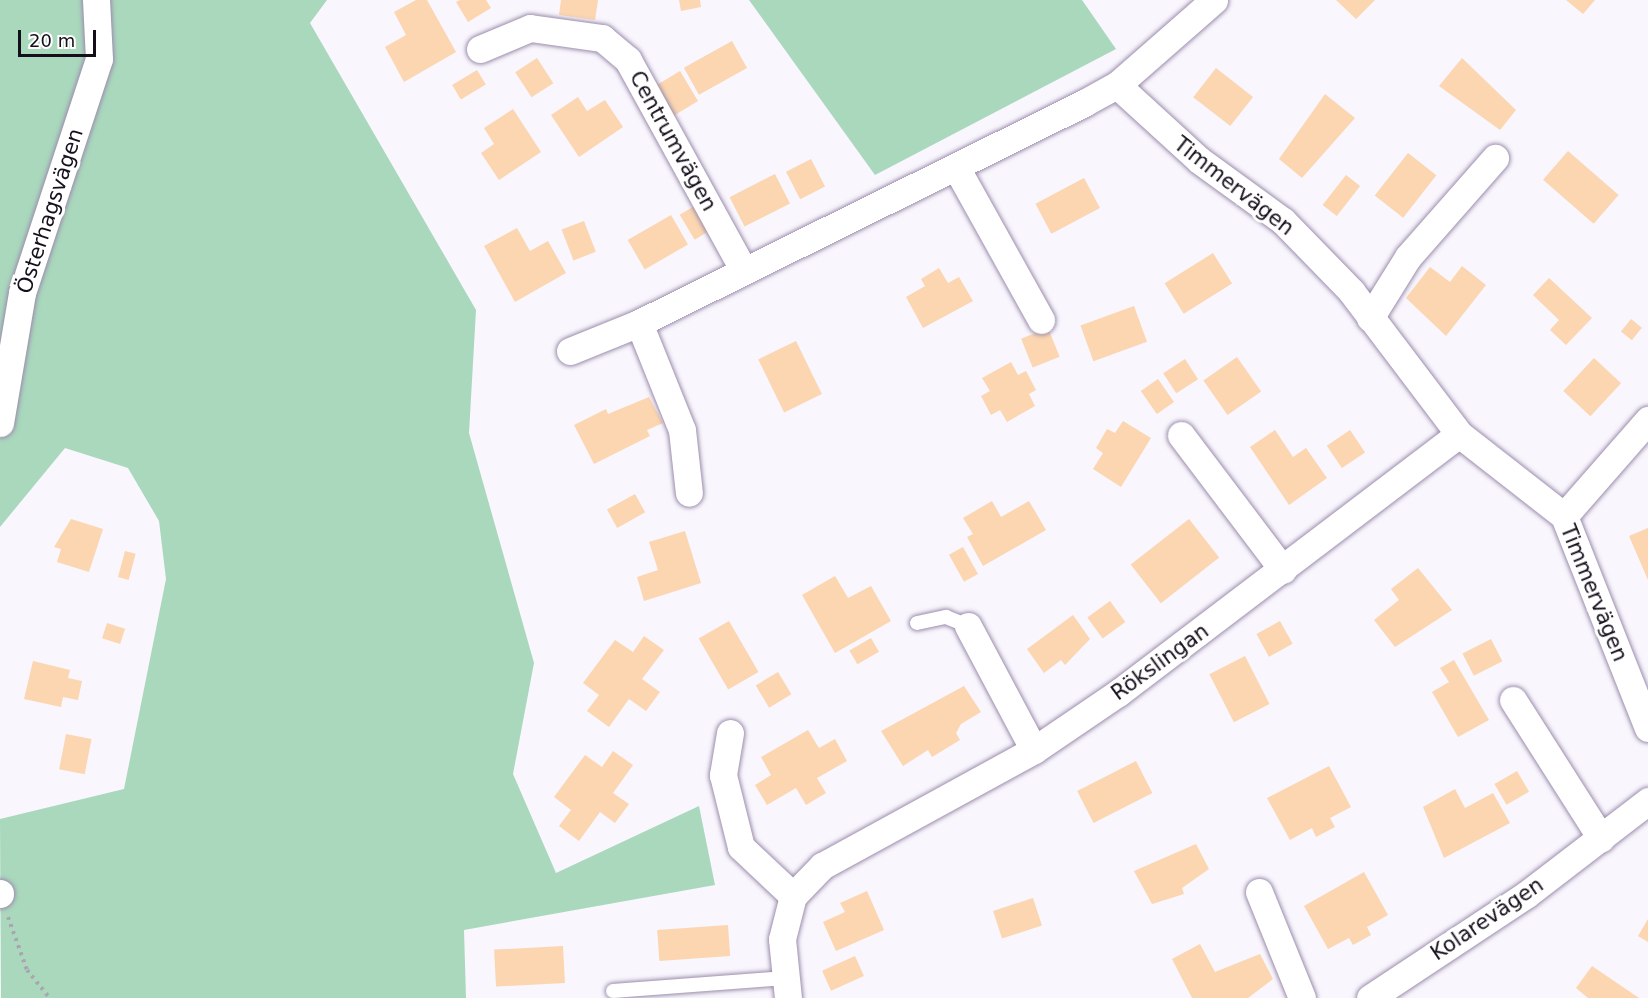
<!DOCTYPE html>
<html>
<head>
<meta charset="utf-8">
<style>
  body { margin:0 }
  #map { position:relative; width:1648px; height:998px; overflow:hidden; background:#f9f6fd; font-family:"DejaVu Sans",sans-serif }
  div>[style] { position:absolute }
  .green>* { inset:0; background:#a9d8bd }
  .building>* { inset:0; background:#fbd6b0; transform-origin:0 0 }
  .path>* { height:4px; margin-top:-2px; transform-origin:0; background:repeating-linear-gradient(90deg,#aaa6af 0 3px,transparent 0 7.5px) }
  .roads { filter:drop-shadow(0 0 2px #9c8dad) drop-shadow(0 0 2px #9c8dad) }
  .lane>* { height:14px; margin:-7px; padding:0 7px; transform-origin:7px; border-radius:7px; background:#fff }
  .street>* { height:27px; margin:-13.5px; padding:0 13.5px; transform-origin:13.5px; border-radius:13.5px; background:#fff }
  span { translate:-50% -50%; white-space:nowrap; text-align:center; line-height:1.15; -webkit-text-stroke:6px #fff; paint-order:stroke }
  .street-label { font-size:21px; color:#150f1b }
  .scale { position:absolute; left:18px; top:30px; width:78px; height:27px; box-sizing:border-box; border:3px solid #150f1b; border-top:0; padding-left:8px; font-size:18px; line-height:21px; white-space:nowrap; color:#150f1b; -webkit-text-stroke:4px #fff; paint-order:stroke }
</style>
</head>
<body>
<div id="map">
  <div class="green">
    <div style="clip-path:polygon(0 0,327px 0,310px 23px,476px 310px,469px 433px,534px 663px,513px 774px,556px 873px,699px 806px,715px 885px,464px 930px,466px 998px,1px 998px,0 819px,124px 789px,166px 579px,159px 521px,128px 468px,65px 448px,0 527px)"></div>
    <div style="clip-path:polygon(749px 0,1082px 0,1116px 49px,875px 175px)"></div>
  </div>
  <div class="building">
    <div style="clip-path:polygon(416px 0,427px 0,456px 52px,404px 82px,385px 47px,406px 35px,394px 12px)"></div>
    <div style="clip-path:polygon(460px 0,486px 0,491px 8px,468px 22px,456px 2px)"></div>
    <div style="clip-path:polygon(561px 0,598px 0,595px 20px,559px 15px)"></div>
    <div style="clip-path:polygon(679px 0,700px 0,701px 7px,681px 11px)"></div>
    <div style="clip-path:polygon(1336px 0,1375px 0,1356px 19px)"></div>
    <div style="clip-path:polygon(1566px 0,1595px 0,1583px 14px)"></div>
    <div style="left:732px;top:41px;width:31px;height:55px;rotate:61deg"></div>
    <div style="left:537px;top:58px;width:30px;height:26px;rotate:57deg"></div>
    <div style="clip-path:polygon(1462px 58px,1516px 110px,1500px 130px,1439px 86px)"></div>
    <div style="left:1216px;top:68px;width:47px;height:37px;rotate:38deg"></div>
    <div style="left:477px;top:70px;width:17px;height:29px;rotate:59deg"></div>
    <div style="left:680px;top:71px;width:35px;height:28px;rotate:59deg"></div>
    <div style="clip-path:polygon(1325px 94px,1355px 118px,1302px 178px,1279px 159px)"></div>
    <div style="clip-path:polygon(578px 97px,587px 111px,605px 100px,623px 127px,579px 157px,551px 115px)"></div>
    <div style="clip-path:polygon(513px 109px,541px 152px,499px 180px,481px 153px,494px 144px,484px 128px)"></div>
    <div style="left:1568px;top:151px;width:67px;height:38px;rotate:41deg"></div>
    <div style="left:1408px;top:153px;width:36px;height:54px;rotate:38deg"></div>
    <div style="left:811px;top:159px;width:31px;height:28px;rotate:63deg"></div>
    <div style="left:775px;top:174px;width:33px;height:51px;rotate:63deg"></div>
    <div style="left:1346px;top:175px;width:18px;height:38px;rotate:38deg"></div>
    <div style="left:1084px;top:178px;width:34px;height:55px;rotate:62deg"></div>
    <div style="left:696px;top:205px;width:29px;height:19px;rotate:59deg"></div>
    <div style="left:671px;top:215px;width:34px;height:50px;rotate:60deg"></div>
    <div style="left:584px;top:221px;width:33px;height:24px;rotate:69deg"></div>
    <div style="clip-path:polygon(517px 228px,530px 251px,548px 241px,566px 273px,515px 302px,484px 246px)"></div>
    <div style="left:1213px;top:253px;width:36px;height:57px;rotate:58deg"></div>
    <div style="clip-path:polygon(1462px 266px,1486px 285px,1446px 336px,1406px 298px,1430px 267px,1450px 282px)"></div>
    <div style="clip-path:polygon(939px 268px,948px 283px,959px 277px,973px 301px,923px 328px,906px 297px,925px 286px,921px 279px)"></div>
    <div style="clip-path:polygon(1549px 278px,1592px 318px,1566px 345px,1550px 330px,1559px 320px,1533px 295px)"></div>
    <div style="left:1134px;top:306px;width:38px;height:57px;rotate:70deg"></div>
    <div style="left:1631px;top:319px;width:14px;height:16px;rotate:39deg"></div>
    <div style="left:1048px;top:328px;width:31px;height:29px;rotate:68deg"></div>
    <div style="left:796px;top:341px;width:59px;height:42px;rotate:64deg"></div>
    <div style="left:1237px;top:357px;width:42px;height:41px;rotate:55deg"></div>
    <div style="left:1594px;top:358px;width:37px;height:45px;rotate:43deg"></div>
    <div style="left:1185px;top:359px;width:24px;height:26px;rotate:57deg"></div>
    <div style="clip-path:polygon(1011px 362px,1018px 375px,1026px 371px,1036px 390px,1029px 394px,1035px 406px,1007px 422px,1000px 410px,991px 415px,981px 396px,990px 391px,982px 378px)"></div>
    <div style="left:1158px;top:379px;width:28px;height:21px;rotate:55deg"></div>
    <div style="clip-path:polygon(649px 397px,663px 423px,647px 430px,650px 436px,594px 464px,574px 425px,606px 409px,608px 414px)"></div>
    <div style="clip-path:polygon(1123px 421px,1151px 438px,1121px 487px,1093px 469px,1103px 453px,1096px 448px,1107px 429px,1115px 433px)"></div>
    <div style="clip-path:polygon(1275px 430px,1293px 457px,1306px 448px,1327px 478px,1289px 505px,1250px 447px)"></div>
    <div style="left:1350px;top:430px;width:27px;height:28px;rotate:56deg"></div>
    <div style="left:635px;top:494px;width:21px;height:32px;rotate:61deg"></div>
    <div style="clip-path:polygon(992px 501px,1001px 517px,1029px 501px,1046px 530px,983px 566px,967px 537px,973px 534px,963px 518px)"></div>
    <div style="clip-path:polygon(71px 519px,103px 529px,89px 572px,57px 562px,61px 549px,54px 547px)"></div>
    <div style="left:1189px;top:519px;width:49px;height:74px;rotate:52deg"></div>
    <div style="clip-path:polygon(1648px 528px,1648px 580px,1629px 536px)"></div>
    <div style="clip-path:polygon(685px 531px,701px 583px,644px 601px,637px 577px,658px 570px,649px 542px)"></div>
    <div style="left:963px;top:547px;width:31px;height:16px;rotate:61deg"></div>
    <div style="left:125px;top:551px;width:11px;height:27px;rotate:15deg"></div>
    <div style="clip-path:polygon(1418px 568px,1452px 610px,1395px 647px,1374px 620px,1399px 600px,1391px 589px)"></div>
    <div style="clip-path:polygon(835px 576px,848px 598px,871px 586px,891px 621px,835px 653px,802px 595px)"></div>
    <div style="left:1110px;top:601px;width:26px;height:28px;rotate:54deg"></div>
    <div style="clip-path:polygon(1073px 615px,1090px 639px,1065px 665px,1061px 660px,1044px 673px,1027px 649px)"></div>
    <div style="left:729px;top:621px;width:59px;height:35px;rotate:60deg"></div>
    <div style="left:1280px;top:621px;width:26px;height:27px;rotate:61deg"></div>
    <div style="left:107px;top:623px;width:19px;height:16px;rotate:18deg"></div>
    <div style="clip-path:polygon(644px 636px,664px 650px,642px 679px,660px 692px,646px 711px,629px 699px,609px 727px,587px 711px,599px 695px,583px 683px,615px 640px,633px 652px)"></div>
    <div style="left:871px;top:638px;width:16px;height:25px;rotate:60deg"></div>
    <div style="left:1491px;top:639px;width:25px;height:32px;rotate:63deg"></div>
    <div style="left:1245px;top:656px;width:54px;height:40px;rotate:63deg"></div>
    <div style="clip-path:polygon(1454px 660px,1489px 720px,1458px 737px,1432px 692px,1449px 682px,1440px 668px)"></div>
    <div style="clip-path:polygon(33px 661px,70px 670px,68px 678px,82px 681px,78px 700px,63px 697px,61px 707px,24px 699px)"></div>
    <div style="left:778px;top:672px;width:26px;height:26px;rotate:59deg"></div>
    <div style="clip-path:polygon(964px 686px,981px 712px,961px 724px,956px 733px,960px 740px,932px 757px,928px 750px,903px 766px,881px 731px)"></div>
    <div style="clip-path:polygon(808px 730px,819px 748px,835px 739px,847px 761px,817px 778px,826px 793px,806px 805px,796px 788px,767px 805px,755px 785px,771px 775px,761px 757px)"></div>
    <div style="left:66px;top:734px;width:26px;height:36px;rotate:11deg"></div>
    <div style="clip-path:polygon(613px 751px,633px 765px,613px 793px,629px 804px,615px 823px,600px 812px,579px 841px,559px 826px,571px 810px,554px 797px,585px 755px,602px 767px)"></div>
    <div style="left:1136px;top:761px;width:36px;height:66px;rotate:63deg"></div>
    <div style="clip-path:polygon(1329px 766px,1351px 807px,1330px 818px,1335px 827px,1316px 837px,1312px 828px,1290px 840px,1267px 798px)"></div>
    <div style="left:1517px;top:771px;width:24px;height:26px;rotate:60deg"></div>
    <div style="clip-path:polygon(1455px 789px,1465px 808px,1493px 793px,1510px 823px,1444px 858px,1423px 807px)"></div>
    <div style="clip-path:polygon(1196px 844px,1209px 869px,1182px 888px,1184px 894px,1152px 904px,1134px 871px)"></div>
    <div style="clip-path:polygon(1364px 872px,1388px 915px,1367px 927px,1371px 935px,1353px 945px,1349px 938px,1328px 949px,1304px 906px)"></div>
    <div style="clip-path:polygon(867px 891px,884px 930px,836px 951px,823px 922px,845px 912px,840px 903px)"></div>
    <div style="left:1033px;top:898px;width:29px;height:42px;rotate:72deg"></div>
    <div style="clip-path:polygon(1648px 919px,1648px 942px,1638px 936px)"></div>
    <div style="left:728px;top:925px;width:31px;height:71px;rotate:86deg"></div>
    <div style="clip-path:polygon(1200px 944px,1215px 972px,1260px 954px,1273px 979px,1248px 998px,1192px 998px,1172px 959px)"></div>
    <div style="left:563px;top:946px;width:37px;height:69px;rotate:87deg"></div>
    <div style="left:855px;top:956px;width:22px;height:36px;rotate:66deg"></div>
    <div style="clip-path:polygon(1592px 966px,1639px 998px,1588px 998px,1576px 988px)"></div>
  </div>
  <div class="path">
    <div style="left:8px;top:917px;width:56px;rotate:70.3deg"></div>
    <div style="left:27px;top:970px;width:36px;rotate:51deg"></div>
  </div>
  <div class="roads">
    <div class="lane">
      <div style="left:917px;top:623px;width:30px;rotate:-12deg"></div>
      <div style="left:946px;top:617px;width:24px;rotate:22deg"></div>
      <div style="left:613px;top:991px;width:173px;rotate:-4.3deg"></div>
    </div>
    <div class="street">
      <div style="left:480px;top:49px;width:54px;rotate:-22.8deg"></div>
      <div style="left:530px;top:28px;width:73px;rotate:7.9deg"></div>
      <div style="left:602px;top:38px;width:34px;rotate:40deg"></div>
      <div style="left:628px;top:60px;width:239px;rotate:61.2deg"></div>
      <div style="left:1117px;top:85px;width:111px;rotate:42.4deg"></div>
      <div style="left:1199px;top:160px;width:104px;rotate:36deg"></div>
      <div style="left:1283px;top:221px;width:98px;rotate:45.8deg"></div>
      <div style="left:1351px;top:291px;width:179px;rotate:52.9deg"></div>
      <div style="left:1459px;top:434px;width:133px;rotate:38deg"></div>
      <div style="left:1564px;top:516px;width:228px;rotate:68.4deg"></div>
      <div style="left:956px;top:167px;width:175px;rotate:60.9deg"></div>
      <div style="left:1370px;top:318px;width:72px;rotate:-58.1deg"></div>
      <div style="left:1408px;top:257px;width:132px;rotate:-48.7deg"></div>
      <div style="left:639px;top:323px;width:115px;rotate:68.1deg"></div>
      <div style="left:682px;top:430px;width:63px;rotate:83.7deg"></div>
      <div style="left:570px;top:351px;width:74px;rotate:-22.1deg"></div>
      <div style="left:639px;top:323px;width:496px;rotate:-26.3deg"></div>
      <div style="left:1084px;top:103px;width:38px;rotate:-29deg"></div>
      <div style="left:1117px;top:85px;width:129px;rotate:-41.2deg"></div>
      <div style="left:0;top:423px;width:132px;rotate:-80.4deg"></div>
      <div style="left:22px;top:293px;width:246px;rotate:-71.8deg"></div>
      <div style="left:99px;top:59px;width:59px;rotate:-92.9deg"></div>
      <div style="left:1181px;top:435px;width:169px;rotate:52.9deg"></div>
      <div style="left:1564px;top:516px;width:128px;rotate:-48.8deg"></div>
      <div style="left:968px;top:626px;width:140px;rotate:62deg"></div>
      <div style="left:1513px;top:700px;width:164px;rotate:57.5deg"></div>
      <div style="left:730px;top:733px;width:43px;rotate:99.5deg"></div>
      <div style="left:723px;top:775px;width:74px;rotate:76deg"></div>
      <div style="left:741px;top:847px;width:71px;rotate:43.3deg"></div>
      <div style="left:1259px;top:892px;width:114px;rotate:67.9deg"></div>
      <div style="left:0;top:893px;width:1px;rotate:90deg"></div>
      <div style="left:788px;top:998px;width:59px;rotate:-95.8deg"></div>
      <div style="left:782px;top:939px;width:44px;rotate:-75.7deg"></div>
      <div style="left:793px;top:896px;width:42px;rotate:-46deg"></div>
      <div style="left:822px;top:866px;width:242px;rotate:-28.7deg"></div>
      <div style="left:1034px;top:750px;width:102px;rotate:-34.2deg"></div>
      <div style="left:1118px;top:693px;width:428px;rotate:-37.2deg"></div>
      <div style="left:1370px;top:998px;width:188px;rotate:-33.5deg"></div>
      <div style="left:1527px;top:894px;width:153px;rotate:-37.5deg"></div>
    </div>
  </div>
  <div class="street-label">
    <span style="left:673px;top:141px;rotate:61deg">Centrumvägen</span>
    <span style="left:1234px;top:186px;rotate:38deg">Timmervägen</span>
    <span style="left:50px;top:211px;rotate:-72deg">Österhagsvägen</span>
    <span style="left:1594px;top:593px;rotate:68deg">Timmervägen</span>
    <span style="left:1160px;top:662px;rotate:-36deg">Rökslingan</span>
    <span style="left:1487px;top:919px;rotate:-34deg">Kolarevägen</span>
  </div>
  <div class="scale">20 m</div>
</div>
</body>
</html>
